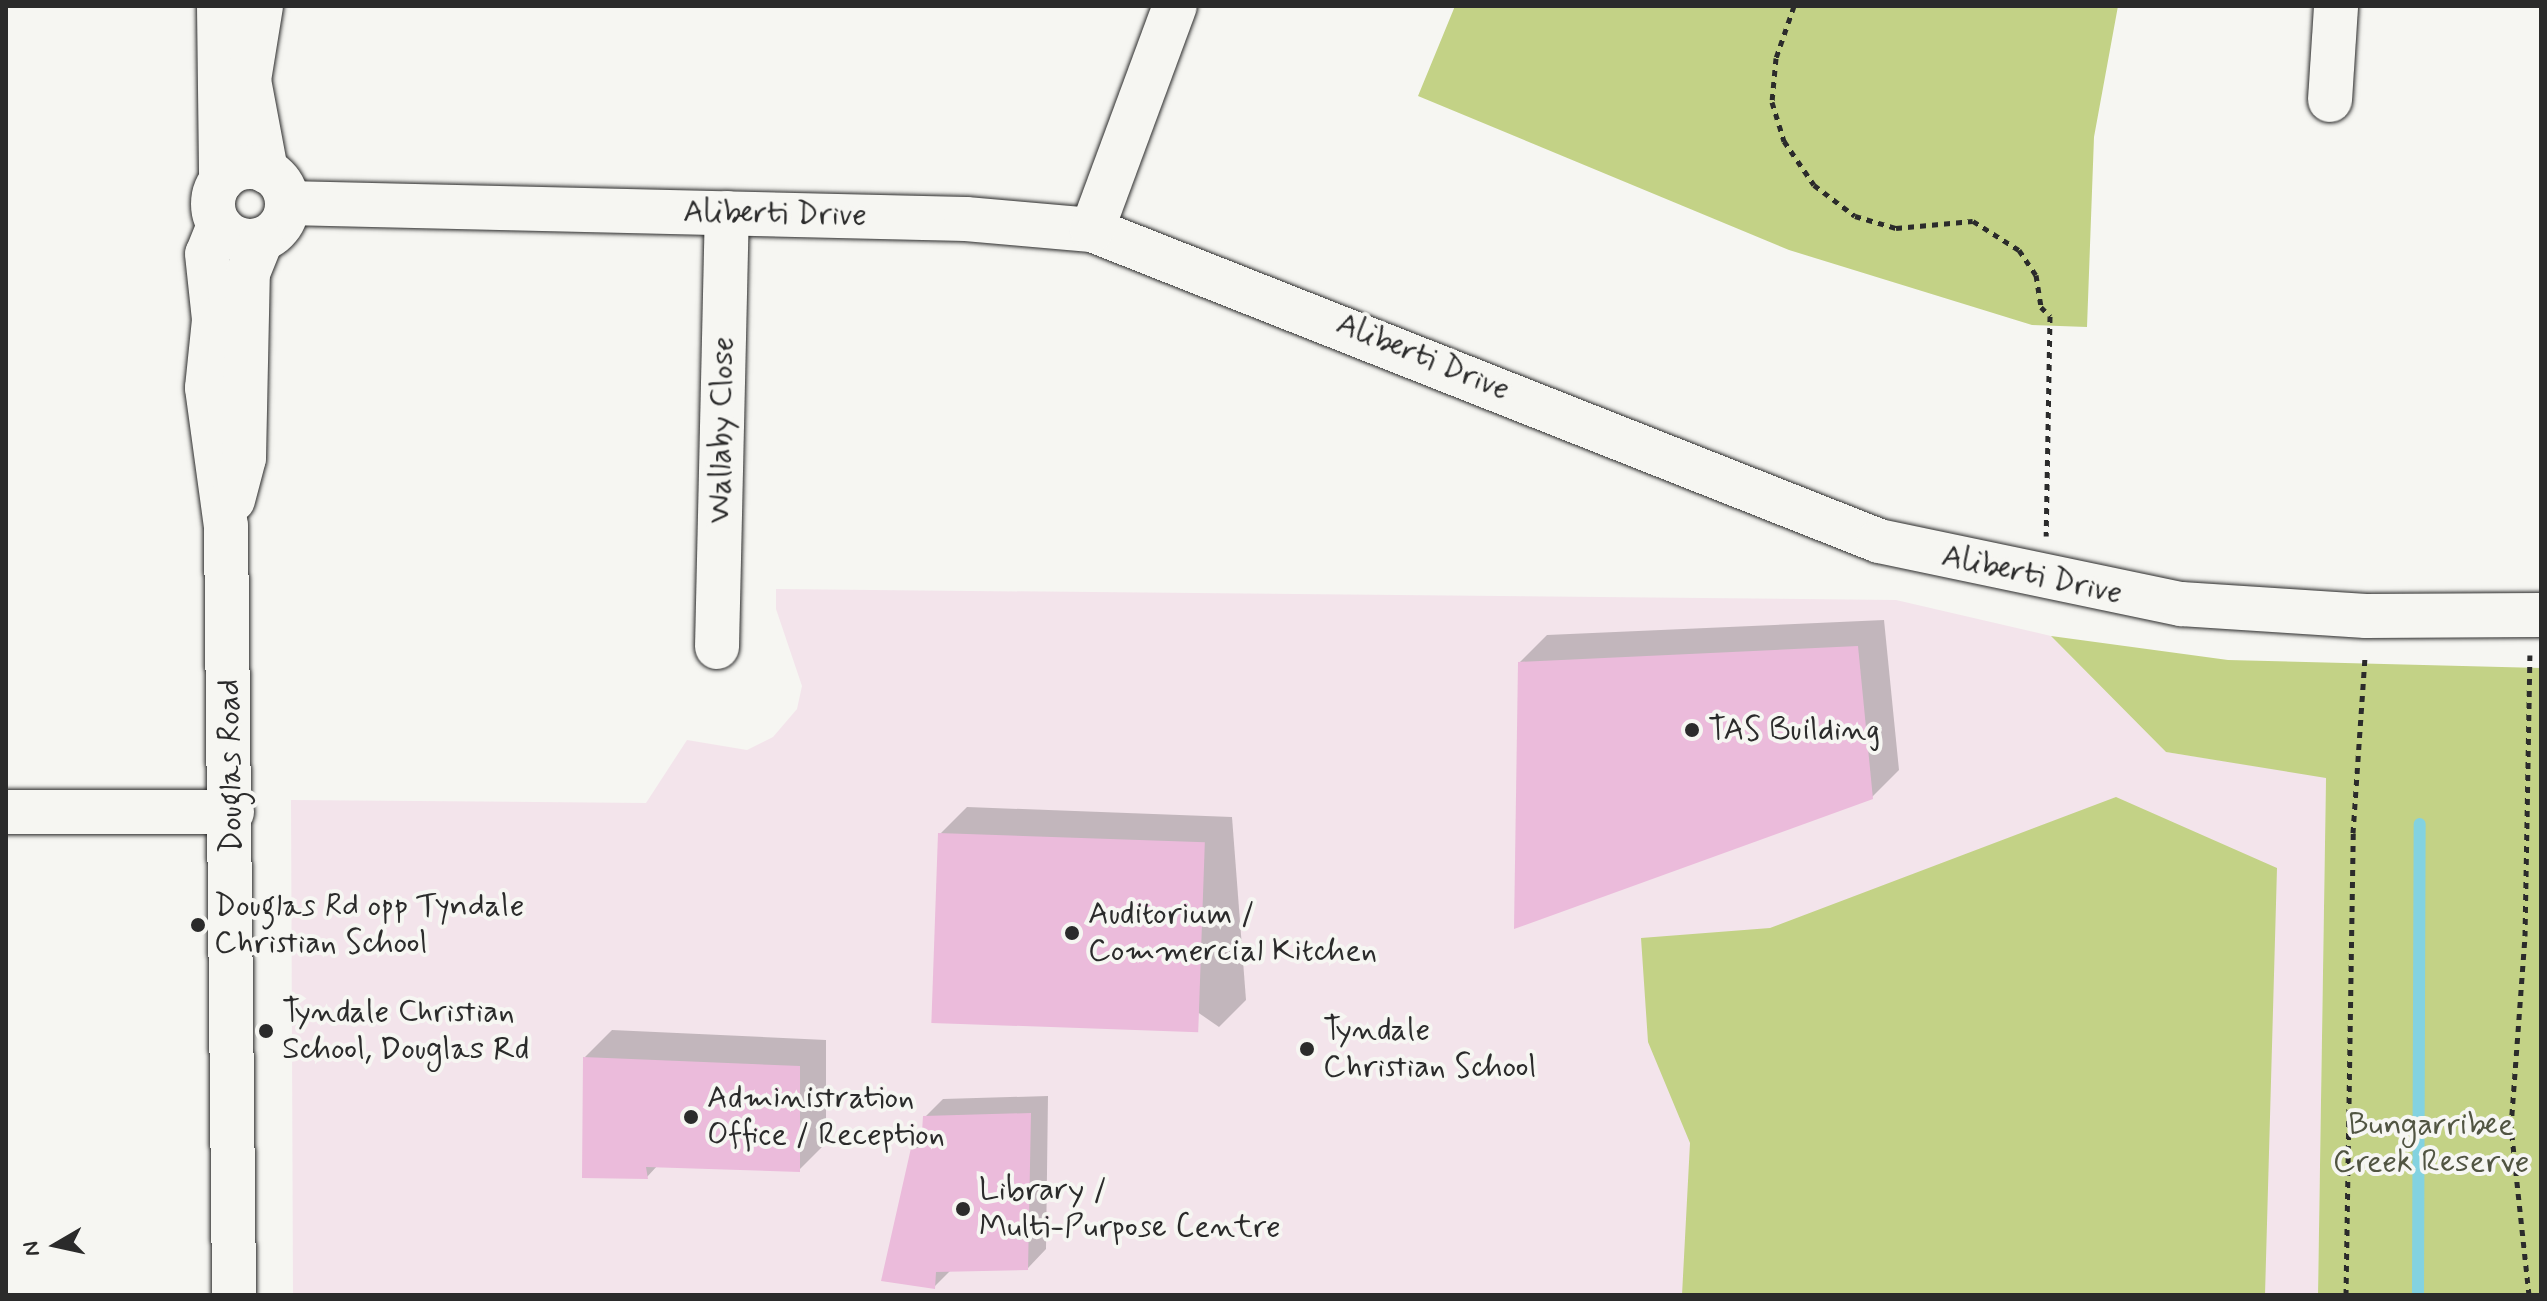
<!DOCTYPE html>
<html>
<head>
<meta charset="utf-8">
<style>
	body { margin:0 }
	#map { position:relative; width:2547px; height:1301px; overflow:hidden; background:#f6f6f2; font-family:Mynerve,sans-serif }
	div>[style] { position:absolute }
	.built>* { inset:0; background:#f3e4eb }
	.green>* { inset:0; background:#c3d286 }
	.shadow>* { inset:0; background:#0003 }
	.stream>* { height:12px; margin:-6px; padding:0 6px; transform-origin:6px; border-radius:6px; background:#83d2e0 }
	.building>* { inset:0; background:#ebbbdb; transform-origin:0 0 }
	.path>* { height:5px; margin-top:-2.5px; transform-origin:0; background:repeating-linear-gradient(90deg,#2b2b2b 0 6px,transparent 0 12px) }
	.roads { filter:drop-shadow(0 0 2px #2b2b2b) drop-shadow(0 0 2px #2b2b2b) }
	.minor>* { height:44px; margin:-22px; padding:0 22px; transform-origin:22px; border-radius:22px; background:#f6f6f2 }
	.tertiary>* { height:44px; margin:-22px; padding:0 22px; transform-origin:22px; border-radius:22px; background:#f6f6f2 }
	.tertiary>.ring { margin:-22px; padding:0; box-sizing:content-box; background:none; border:44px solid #f6f6f2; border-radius:50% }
	.dots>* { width:22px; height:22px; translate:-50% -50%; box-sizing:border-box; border:4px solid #f6f6f2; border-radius:50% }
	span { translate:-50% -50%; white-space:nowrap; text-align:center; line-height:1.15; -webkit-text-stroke:8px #f6f6f2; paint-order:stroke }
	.street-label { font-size:32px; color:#2b2b2b }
	.poi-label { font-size:32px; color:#2b2b2b }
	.left { translate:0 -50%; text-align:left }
	.park-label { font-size:32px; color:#515542 }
	.frame { position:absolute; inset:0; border:8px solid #2b2b2b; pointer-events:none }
	.north { position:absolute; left:16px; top:1205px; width:80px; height:80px; -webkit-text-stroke:6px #f6f6f2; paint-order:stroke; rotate:261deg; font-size:22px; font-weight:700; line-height:32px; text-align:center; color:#2b2b2b }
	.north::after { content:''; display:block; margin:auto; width:28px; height:36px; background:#2b2b2b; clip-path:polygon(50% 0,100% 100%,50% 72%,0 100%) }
</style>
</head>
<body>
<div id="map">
	<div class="built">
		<div style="clip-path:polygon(776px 589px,1896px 600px,2051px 636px,2166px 752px,2326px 777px,2318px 1295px,293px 1295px,291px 800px,646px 803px,687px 740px,747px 750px,773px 737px,797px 709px,802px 686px,776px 609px)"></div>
	</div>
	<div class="green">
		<div style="clip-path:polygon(1455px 6px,2118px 6px,2094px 137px,2087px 327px,2032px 325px,1789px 250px,1418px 96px)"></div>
		<div style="clip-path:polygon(2051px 636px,2228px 660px,2541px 668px,2541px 1295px,2318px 1295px,2326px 778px,2166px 752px)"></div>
		<div style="clip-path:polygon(2116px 797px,2277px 868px,2265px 1295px,1682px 1295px,1690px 1143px,1648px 1042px,1641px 938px,1770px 928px)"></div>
	</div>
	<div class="shadow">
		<div style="clip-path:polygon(1884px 620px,1899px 770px,1872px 797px,1520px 662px,1547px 635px)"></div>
		<div style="clip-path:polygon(967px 807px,1232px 817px,1246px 1000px,1219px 1027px,940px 834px)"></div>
		<div style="clip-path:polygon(612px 1030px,826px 1040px,826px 1143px,799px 1170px,658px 1165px,647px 1177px,585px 1057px)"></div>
		<div style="clip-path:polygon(1048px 1096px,1046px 1249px,1028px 1268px,952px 1269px,934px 1287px,913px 1149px,923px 1138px,925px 1117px,943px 1099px)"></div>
	</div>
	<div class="stream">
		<div style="left:2418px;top:1295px;width:471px;rotate:-89.8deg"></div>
	</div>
	<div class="building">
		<div style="clip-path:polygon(1858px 646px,1873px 799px,1514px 929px,1518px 662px)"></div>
		<div style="left:938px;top:833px;width:267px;height:190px;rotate:2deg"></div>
		<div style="clip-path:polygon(583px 1057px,800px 1066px,800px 1172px,646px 1167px,648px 1179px,582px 1178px)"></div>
		<div style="clip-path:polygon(1031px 1113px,1028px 1270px,936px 1272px,935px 1289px,881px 1281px,911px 1148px,921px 1148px,923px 1116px)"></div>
	</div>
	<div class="path">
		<div style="left:1794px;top:6px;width:55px;rotate:109.1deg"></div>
		<div style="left:1776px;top:58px;width:44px;rotate:95.2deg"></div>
		<div style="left:1772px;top:102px;width:41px;rotate:72.9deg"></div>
		<div style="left:1784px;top:141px;width:53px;rotate:55.7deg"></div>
		<div style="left:1814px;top:185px;width:51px;rotate:37.1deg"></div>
		<div style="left:1855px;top:216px;width:43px;rotate:16.3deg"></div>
		<div style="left:1896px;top:228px;width:77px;rotate:-5.2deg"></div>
		<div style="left:1973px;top:221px;width:54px;rotate:32.2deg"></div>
		<div style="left:2019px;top:250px;width:30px;rotate:56deg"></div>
		<div style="left:2036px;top:275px;width:32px;rotate:81deg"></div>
		<div style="left:2041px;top:307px;width:13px;rotate:45deg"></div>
		<div style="left:2050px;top:316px;width:220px;rotate:91deg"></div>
		<div style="left:2346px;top:1295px;width:462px;rotate:-89.1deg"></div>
		<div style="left:2353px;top:833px;width:176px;rotate:-86.1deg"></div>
		<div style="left:2529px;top:1295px;width:169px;rotate:-96.1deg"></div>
		<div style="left:2511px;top:1127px;width:192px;rotate:-85.8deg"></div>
		<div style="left:2525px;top:936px;width:281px;rotate:-89deg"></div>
	</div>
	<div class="roads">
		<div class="minor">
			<div style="left:2330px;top:100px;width:94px;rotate:-86.3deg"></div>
			<div style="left:287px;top:203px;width:679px;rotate:1.35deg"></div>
			<div style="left:966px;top:219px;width:126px;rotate:5deg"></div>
			<div style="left:1092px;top:230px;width:846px;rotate:21.56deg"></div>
			<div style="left:1879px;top:541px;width:309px;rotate:11.8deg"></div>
			<div style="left:2181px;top:604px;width:185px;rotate:3.7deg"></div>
			<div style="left:2366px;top:616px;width:175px;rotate:-0.3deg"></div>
			<div style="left:1092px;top:230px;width:239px;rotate:-69.7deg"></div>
			<div style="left:717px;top:647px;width:434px;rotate:-88.7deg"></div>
			<div style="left:6px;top:812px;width:226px"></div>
		</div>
		<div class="tertiary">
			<div style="left:219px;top:6px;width:175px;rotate:89.3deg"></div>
			<div style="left:261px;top:6px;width:75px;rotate:99.2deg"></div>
			<div style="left:249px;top:80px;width:93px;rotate:79.4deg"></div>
			<div class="ring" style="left:213px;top:167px;width:30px;height:30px"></div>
			<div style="left:219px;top:225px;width:31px;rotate:112deg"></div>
			<div style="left:207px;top:254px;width:66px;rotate:83.9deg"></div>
			<div style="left:214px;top:320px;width:68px;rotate:95.9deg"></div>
			<div style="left:207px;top:388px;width:139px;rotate:82.2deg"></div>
			<div style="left:226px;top:526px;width:769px;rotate:89.4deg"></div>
			<div style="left:233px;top:500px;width:43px;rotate:-75.3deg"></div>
			<div style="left:244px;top:458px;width:185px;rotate:-88.8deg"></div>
			<div style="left:248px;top:273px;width:35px;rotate:-68deg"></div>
		</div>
	</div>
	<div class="dots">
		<div style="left:1692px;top:730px;background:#2b2b2b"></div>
		<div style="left:198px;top:925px;background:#2b2b2b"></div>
		<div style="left:1072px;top:933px;background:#2b2b2b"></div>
		<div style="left:266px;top:1031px;background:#2b2b2b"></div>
		<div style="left:1307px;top:1049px;background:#2b2b2b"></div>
		<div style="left:691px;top:1117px;background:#2b2b2b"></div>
		<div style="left:963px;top:1209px;background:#2b2b2b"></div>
	</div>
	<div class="street-label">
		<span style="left:775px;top:214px;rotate:1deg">Aliberti Drive</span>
		<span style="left:1423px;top:357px;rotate:22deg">Aliberti Drive</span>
		<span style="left:722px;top:430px;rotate:-89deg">Wallaby Close</span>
		<span style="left:2032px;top:575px;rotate:12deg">Aliberti Drive</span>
		<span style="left:231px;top:766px;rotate:-91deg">Douglas Road</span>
	</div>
	<div class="poi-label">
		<span class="left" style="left:1708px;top:730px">TAS Building</span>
		<span class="left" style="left:214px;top:925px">Douglas Rd opp Tyndale<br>Christian School</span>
		<span class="left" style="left:1088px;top:933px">Auditorium /<br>Commercial Kitchen</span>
		<span class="left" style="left:282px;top:1031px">Tyndale Christian<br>School, Douglas Rd</span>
		<span class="left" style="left:1323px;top:1049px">Tyndale<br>Christian School</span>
		<span class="left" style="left:707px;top:1117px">Administration<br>Office / Reception</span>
		<span class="left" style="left:979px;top:1209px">Library /<br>Multi-Purpose Centre</span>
	</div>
	<div class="park-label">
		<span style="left:2431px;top:1144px">Bungarribee<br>Creek Reserve</span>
	</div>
	<div class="frame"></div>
	<div class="north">N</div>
</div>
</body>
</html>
